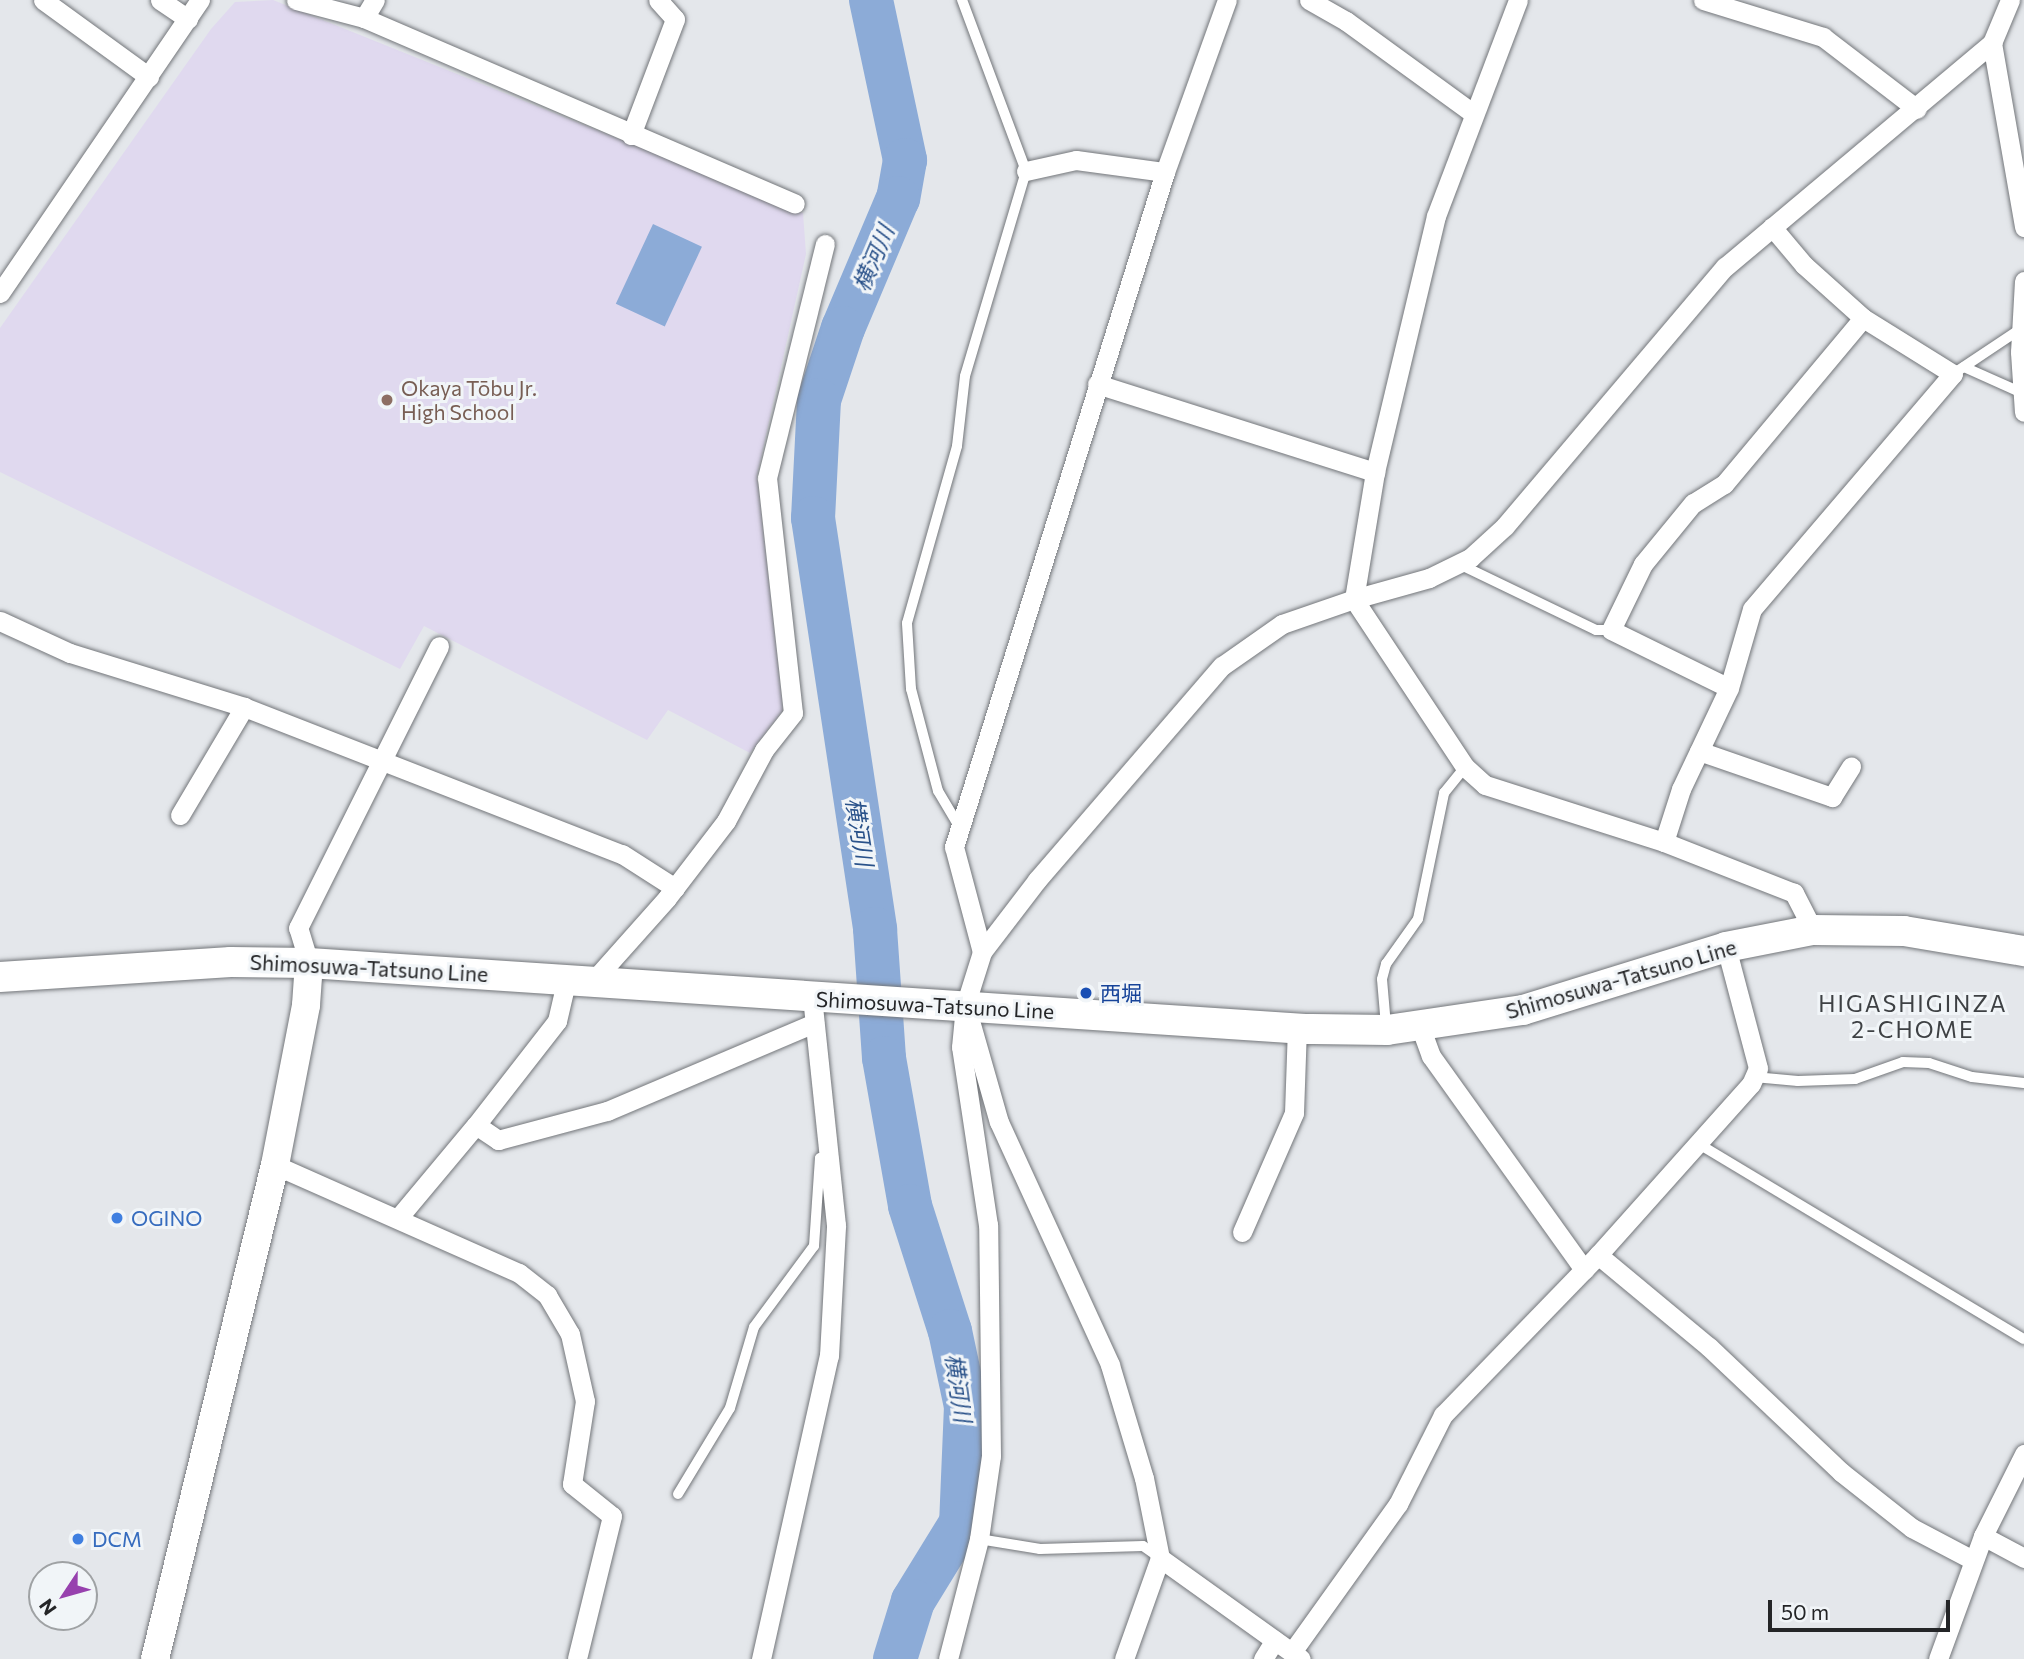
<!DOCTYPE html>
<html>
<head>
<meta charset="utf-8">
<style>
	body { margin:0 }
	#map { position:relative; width:2024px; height:1659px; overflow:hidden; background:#e4e7eb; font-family:Commissioner,"Noto Sans JP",sans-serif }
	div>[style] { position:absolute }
	.education>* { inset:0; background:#e0d9ef }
	.water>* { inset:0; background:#8cabd7; transform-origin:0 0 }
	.river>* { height:44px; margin:-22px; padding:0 22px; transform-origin:22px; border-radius:22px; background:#8cabd7 }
	.roads { filter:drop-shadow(0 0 2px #73767a) drop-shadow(0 0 2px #73767a) }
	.lane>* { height:10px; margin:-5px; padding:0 5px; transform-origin:5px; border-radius:5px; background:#fff }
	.street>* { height:19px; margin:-9.5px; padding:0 9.5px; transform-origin:9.5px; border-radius:9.5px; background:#fff }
	.secondary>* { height:28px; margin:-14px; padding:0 14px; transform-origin:14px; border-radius:14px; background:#fff }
	.primary>* { height:30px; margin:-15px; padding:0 15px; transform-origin:15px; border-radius:15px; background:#fff }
	.dots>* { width:19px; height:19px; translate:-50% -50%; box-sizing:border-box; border:4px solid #f1f5f8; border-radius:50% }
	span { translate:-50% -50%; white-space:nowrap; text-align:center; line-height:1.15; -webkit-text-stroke:6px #f1f5f8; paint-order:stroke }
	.education-label { font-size:21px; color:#785e54 }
	.left { translate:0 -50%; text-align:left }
	.street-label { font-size:21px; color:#242527 }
	.transit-label { font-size:21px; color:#164399 }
	.shop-label { font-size:21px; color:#366cbe }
	.water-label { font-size:23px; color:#2a528a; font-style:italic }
	.neighbourhood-label { font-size:23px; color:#3e4144; letter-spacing:2px }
	.north { position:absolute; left:28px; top:1561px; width:70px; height:70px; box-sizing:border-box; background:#f1f5f8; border:2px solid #9fa2a4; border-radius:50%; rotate:234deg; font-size:19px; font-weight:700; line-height:28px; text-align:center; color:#242527 }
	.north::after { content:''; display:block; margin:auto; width:24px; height:32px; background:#9741ae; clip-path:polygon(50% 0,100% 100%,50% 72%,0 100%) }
	.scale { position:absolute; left:1768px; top:1600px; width:182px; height:32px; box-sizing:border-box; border:4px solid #242527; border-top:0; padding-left:9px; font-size:21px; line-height:24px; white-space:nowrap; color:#242527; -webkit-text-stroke:5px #f1f5f8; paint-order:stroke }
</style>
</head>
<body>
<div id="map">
	<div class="education">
		<div style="clip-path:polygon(273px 0,803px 213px,806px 254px,757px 476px,783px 710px,750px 753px,668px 710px,647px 740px,424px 626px,400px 669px,0 472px,0 328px,211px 29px,235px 2px)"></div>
	</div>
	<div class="water">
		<div style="left:653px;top:224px;width:54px;height:88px;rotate:25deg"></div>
	</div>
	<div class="river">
		<div style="left:871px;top:0;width:164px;rotate:78deg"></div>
		<div style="left:905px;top:160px;width:39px;rotate:100deg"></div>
		<div style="left:898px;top:198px;width:141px;rotate:112.9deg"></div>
		<div style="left:843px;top:328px;width:76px;rotate:108.4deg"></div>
		<div style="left:819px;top:400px;width:118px;rotate:92.9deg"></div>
		<div style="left:813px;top:518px;width:416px;rotate:81.4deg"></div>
		<div style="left:875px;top:929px;width:129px;rotate:86deg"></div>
		<div style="left:884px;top:1058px;width:150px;rotate:80deg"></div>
		<div style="left:910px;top:1206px;width:131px;rotate:72.3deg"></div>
		<div style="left:950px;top:1331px;width:77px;rotate:78deg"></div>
		<div style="left:966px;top:1406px;width:117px;rotate:92.4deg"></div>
		<div style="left:961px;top:1523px;width:92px;rotate:121.6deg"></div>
		<div style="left:913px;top:1601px;width:61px;rotate:107.2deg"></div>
	</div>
	<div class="roads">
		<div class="lane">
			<div style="left:1964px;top:367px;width:61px;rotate:24.1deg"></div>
			<div style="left:1953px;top:374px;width:83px;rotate:-33.7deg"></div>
			<div style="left:1459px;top:564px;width:152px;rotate:25.7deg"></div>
			<div style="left:1596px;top:630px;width:15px"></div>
			<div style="left:960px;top:828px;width:43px;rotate:-120.7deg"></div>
			<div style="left:938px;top:791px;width:106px;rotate:-104.8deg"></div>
			<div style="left:911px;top:689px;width:66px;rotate:-93.5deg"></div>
			<div style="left:907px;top:623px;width:184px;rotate:-74.2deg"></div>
			<div style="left:957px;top:446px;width:70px;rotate:-83.5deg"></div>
			<div style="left:965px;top:376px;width:214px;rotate:-73.4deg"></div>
			<div style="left:1026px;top:171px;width:183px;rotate:-110.5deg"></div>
			<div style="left:1386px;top:1026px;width:47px;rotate:-94.9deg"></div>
			<div style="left:1382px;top:979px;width:16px;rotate:-75deg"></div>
			<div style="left:1386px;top:964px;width:55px;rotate:-54.6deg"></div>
			<div style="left:1418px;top:919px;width:129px;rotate:-78.3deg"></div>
			<div style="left:1444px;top:793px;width:33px;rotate:-51deg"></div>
			<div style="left:1754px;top:1077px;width:44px;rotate:5.2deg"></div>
			<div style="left:1798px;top:1081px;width:57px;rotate:-2deg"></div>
			<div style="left:1855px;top:1079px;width:51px;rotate:-19.5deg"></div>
			<div style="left:1903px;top:1062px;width:26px;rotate:2deg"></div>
			<div style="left:1929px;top:1063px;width:45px;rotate:18deg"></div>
			<div style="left:1972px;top:1077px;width:52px;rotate:6.6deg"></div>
			<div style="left:1699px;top:1144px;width:379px;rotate:31deg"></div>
			<div style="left:678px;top:1494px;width:100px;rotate:-58.8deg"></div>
			<div style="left:730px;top:1408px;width:84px;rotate:-73.5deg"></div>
			<div style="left:754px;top:1327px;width:101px;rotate:-53.5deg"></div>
			<div style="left:814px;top:1246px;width:88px;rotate:-86.1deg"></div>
			<div style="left:820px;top:1158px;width:7px;rotate:-8deg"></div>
			<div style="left:979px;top:1539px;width:62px;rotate:9.3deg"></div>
			<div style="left:1040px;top:1549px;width:103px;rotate:-1.7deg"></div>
			<div style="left:1143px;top:1546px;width:19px;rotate:35deg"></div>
		</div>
		<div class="street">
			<div style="left:43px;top:0;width:131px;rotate:36deg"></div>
			<div style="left:160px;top:0;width:34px;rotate:34deg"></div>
			<div style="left:296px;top:0;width:70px;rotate:14.8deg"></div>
			<div style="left:364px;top:18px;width:469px;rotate:23.3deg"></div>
			<div style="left:1309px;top:0;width:43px;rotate:29.6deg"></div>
			<div style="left:1346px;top:21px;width:158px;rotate:36deg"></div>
			<div style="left:1703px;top:0;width:126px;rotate:17.1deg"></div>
			<div style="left:1823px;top:37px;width:118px;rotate:37.5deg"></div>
			<div style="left:364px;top:18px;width:21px;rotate:-59deg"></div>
			<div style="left:1992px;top:43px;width:187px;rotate:80.1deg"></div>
			<div style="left:631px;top:135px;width:124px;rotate:-69.2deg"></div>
			<div style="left:675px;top:19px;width:25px;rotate:-132deg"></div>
			<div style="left:1026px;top:171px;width:51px;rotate:-12.4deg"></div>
			<div style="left:1076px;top:160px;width:90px;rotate:7.7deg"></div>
			<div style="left:1772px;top:227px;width:50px;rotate:49.9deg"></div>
			<div style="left:1804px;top:265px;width:79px;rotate:41.9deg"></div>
			<div style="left:2024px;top:281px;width:71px;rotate:93.2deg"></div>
			<div style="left:2020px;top:352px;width:60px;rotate:86.2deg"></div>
			<div style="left:0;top:293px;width:355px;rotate:-55.7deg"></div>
			<div style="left:1097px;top:384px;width:292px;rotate:17.6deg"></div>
			<div style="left:0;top:621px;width:77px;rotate:24.6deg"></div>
			<div style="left:70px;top:653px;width:182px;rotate:17.2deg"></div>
			<div style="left:244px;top:707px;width:406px;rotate:21.3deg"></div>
			<div style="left:622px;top:854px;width:63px;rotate:32.7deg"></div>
			<div style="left:1699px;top:751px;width:141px;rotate:19.1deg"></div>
			<div style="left:1832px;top:797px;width:36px;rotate:-58deg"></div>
			<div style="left:180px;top:815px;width:126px;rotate:-59.3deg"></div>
			<div style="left:1664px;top:842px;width:56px;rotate:-72.2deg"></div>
			<div style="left:1681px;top:789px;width:112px;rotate:-64.6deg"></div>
			<div style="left:1729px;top:688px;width:82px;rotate:-73.8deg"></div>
			<div style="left:1752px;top:609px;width:309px;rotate:-49.5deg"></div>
			<div style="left:1953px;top:374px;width:106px;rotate:-148.1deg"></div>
			<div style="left:1863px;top:318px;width:217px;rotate:129.9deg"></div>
			<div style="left:1724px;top:484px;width:36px;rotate:148deg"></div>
			<div style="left:1693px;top:503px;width:79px;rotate:129.3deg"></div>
			<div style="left:1643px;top:564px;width:73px;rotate:115.9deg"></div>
			<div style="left:1611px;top:630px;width:131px;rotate:26.2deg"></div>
			<div style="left:1813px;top:930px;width:42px;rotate:-117.2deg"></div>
			<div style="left:1794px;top:893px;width:140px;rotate:-158.6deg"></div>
			<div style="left:1664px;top:842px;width:188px;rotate:-162.3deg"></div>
			<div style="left:1485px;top:785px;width:27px;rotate:-138deg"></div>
			<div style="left:1465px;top:767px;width:201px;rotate:-123.5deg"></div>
			<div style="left:1354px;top:599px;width:78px;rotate:-15.6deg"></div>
			<div style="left:1429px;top:578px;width:46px;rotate:-26deg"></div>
			<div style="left:1470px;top:558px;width:47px;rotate:-42.4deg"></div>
			<div style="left:1505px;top:526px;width:340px;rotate:-49.7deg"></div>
			<div style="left:1725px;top:267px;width:349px;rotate:-40deg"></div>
			<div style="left:1992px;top:43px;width:47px;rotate:-67.3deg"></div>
			<div style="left:982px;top:952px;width:109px;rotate:-104.9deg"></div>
			<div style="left:954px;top:847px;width:707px;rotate:-72.64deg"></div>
			<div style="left:1165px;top:172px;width:183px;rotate:-70.2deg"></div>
			<div style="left:309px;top:963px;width:37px;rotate:-107deg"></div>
			<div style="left:298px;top:928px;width:315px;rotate:-63.4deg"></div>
			<div style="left:594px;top:980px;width:110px;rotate:-48.3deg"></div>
			<div style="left:667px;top:898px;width:97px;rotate:-52.5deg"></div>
			<div style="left:726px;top:821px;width:81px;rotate:-61.8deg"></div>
			<div style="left:764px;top:750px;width:47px;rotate:-51.9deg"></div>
			<div style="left:793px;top:713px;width:236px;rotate:-96.3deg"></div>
			<div style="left:767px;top:478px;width:241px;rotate:-76.1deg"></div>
			<div style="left:967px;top:1010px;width:116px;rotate:74.1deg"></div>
			<div style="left:999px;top:1122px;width:267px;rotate:65.4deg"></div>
			<div style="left:1110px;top:1365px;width:118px;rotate:73.3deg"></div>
			<div style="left:1144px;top:1478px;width:82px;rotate:78.7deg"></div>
			<div style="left:1160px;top:1558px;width:173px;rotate:35.6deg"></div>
			<div style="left:1420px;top:1026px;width:32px;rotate:70deg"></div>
			<div style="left:1431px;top:1056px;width:263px;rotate:54.4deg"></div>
			<div style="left:476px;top:1125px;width:132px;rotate:-52.1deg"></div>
			<div style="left:557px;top:1021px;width:44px;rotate:-76.9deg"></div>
			<div style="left:275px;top:1165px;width:267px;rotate:23.9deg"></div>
			<div style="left:519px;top:1273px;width:36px;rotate:38deg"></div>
			<div style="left:547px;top:1295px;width:45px;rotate:59.5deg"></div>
			<div style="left:570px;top:1334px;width:69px;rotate:77.4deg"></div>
			<div style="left:585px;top:1401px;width:84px;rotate:98.9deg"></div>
			<div style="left:572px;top:1484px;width:51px;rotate:38.7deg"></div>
			<div style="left:612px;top:1516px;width:147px;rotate:103.8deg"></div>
			<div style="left:399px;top:1217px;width:120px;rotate:-50.1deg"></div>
			<div style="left:476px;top:1125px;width:27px;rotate:34deg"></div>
			<div style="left:498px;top:1140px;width:113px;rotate:-14.9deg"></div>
			<div style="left:607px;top:1111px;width:225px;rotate:-23deg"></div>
			<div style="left:1242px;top:1232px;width:130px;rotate:-66.4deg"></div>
			<div style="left:1294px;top:1113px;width:84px;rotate:-88deg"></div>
			<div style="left:1598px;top:1255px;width:144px;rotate:39.7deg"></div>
			<div style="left:1709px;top:1347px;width:182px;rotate:43.4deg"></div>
			<div style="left:1841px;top:1472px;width:90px;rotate:38.3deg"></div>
			<div style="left:1912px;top:1528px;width:69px;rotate:27.7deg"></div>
			<div style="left:1983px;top:1536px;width:47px;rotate:28.2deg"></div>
			<div style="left:1292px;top:1652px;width:182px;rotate:-54.4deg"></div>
			<div style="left:1398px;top:1504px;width:100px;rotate:-63.2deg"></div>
			<div style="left:1443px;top:1415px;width:223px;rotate:-45.9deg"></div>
			<div style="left:1598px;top:1255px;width:229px;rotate:-48.2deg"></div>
			<div style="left:1751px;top:1084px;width:17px;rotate:-66deg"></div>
			<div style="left:1758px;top:1068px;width:125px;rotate:-104.8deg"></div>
			<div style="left:761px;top:1659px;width:311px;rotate:-77.4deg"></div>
			<div style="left:829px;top:1356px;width:131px;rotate:-86.9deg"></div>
			<div style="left:836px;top:1225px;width:228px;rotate:-96deg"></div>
			<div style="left:948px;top:1659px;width:124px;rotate:-75.5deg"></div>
			<div style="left:979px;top:1539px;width:84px;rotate:-81.8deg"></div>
			<div style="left:991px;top:1456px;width:231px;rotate:-90.7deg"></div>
			<div style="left:988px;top:1225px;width:180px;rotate:-98.6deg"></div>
			<div style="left:961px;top:1047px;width:41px;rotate:-84.4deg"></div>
			<div style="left:965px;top:1006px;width:57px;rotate:-72.5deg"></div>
			<div style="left:982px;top:952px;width:91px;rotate:-52.6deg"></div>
			<div style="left:1037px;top:880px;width:283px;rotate:-49.2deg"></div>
			<div style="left:1222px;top:666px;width:73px;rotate:-35deg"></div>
			<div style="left:1282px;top:624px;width:76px;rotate:-19.1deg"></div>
			<div style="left:1354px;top:599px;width:129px;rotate:-80.6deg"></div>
			<div style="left:1375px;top:472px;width:263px;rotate:-76.6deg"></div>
			<div style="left:1436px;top:216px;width:231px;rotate:-69.2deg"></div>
			<div style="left:1124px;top:1659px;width:107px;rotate:-70.4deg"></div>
			<div style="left:1263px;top:1659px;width:22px;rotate:-58deg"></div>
			<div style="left:1938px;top:1659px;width:131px;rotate:-69.9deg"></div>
			<div style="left:1983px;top:1536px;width:92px;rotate:-63.4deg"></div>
		</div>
		<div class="secondary">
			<div style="left:155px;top:1659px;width:508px;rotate:-76.35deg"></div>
			<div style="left:275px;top:1165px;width:163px;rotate:-79deg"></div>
			<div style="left:306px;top:1005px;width:42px;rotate:-85.9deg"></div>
		</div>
		<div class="primary">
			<div style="left:0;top:977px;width:231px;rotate:-3.7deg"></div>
			<div style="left:231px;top:962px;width:78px;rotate:0.7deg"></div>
			<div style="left:309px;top:963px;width:998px;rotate:3.79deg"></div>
			<div style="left:1305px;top:1029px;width:82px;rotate:0.7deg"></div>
			<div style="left:1387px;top:1030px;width:137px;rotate:-8.4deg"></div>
			<div style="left:1523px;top:1010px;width:213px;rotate:-17.2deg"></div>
			<div style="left:1726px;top:947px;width:89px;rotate:-11.1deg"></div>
			<div style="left:1813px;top:930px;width:91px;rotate:0.6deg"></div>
			<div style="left:1904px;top:931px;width:122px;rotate:9.5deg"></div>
		</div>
	</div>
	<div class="dots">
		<div style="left:387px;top:400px;background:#8d6e63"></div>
		<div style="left:1086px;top:993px;background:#1a4fb4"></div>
		<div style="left:117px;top:1218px;background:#3f7fe0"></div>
		<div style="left:78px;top:1539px;background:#3f7fe0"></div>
	</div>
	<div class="education-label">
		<span class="left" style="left:401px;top:400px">Okaya Tōbu Jr.<br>High School</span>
	</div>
	<div class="street-label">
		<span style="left:369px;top:968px;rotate:3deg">Shimosuwa-Tatsuno Line</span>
		<span style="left:1621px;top:979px;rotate:-16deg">Shimosuwa-Tatsuno Line</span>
		<span style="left:935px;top:1005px;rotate:3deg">Shimosuwa-Tatsuno Line</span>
	</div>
	<div class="transit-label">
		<span class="left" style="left:1100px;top:993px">西堀</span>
	</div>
	<div class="shop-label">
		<span class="left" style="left:131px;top:1218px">OGINO</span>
		<span class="left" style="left:92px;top:1539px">DCM</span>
	</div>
	<div class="water-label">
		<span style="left:873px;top:258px;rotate:-67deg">横河川</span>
		<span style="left:860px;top:832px;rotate:81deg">横河川</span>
		<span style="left:959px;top:1388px;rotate:82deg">横河川</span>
	</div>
	<div class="neighbourhood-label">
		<span style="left:1913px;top:1016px">HIGASHIGINZA<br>2-CHOME</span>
	</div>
	<div class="north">N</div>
	<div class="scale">50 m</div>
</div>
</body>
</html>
